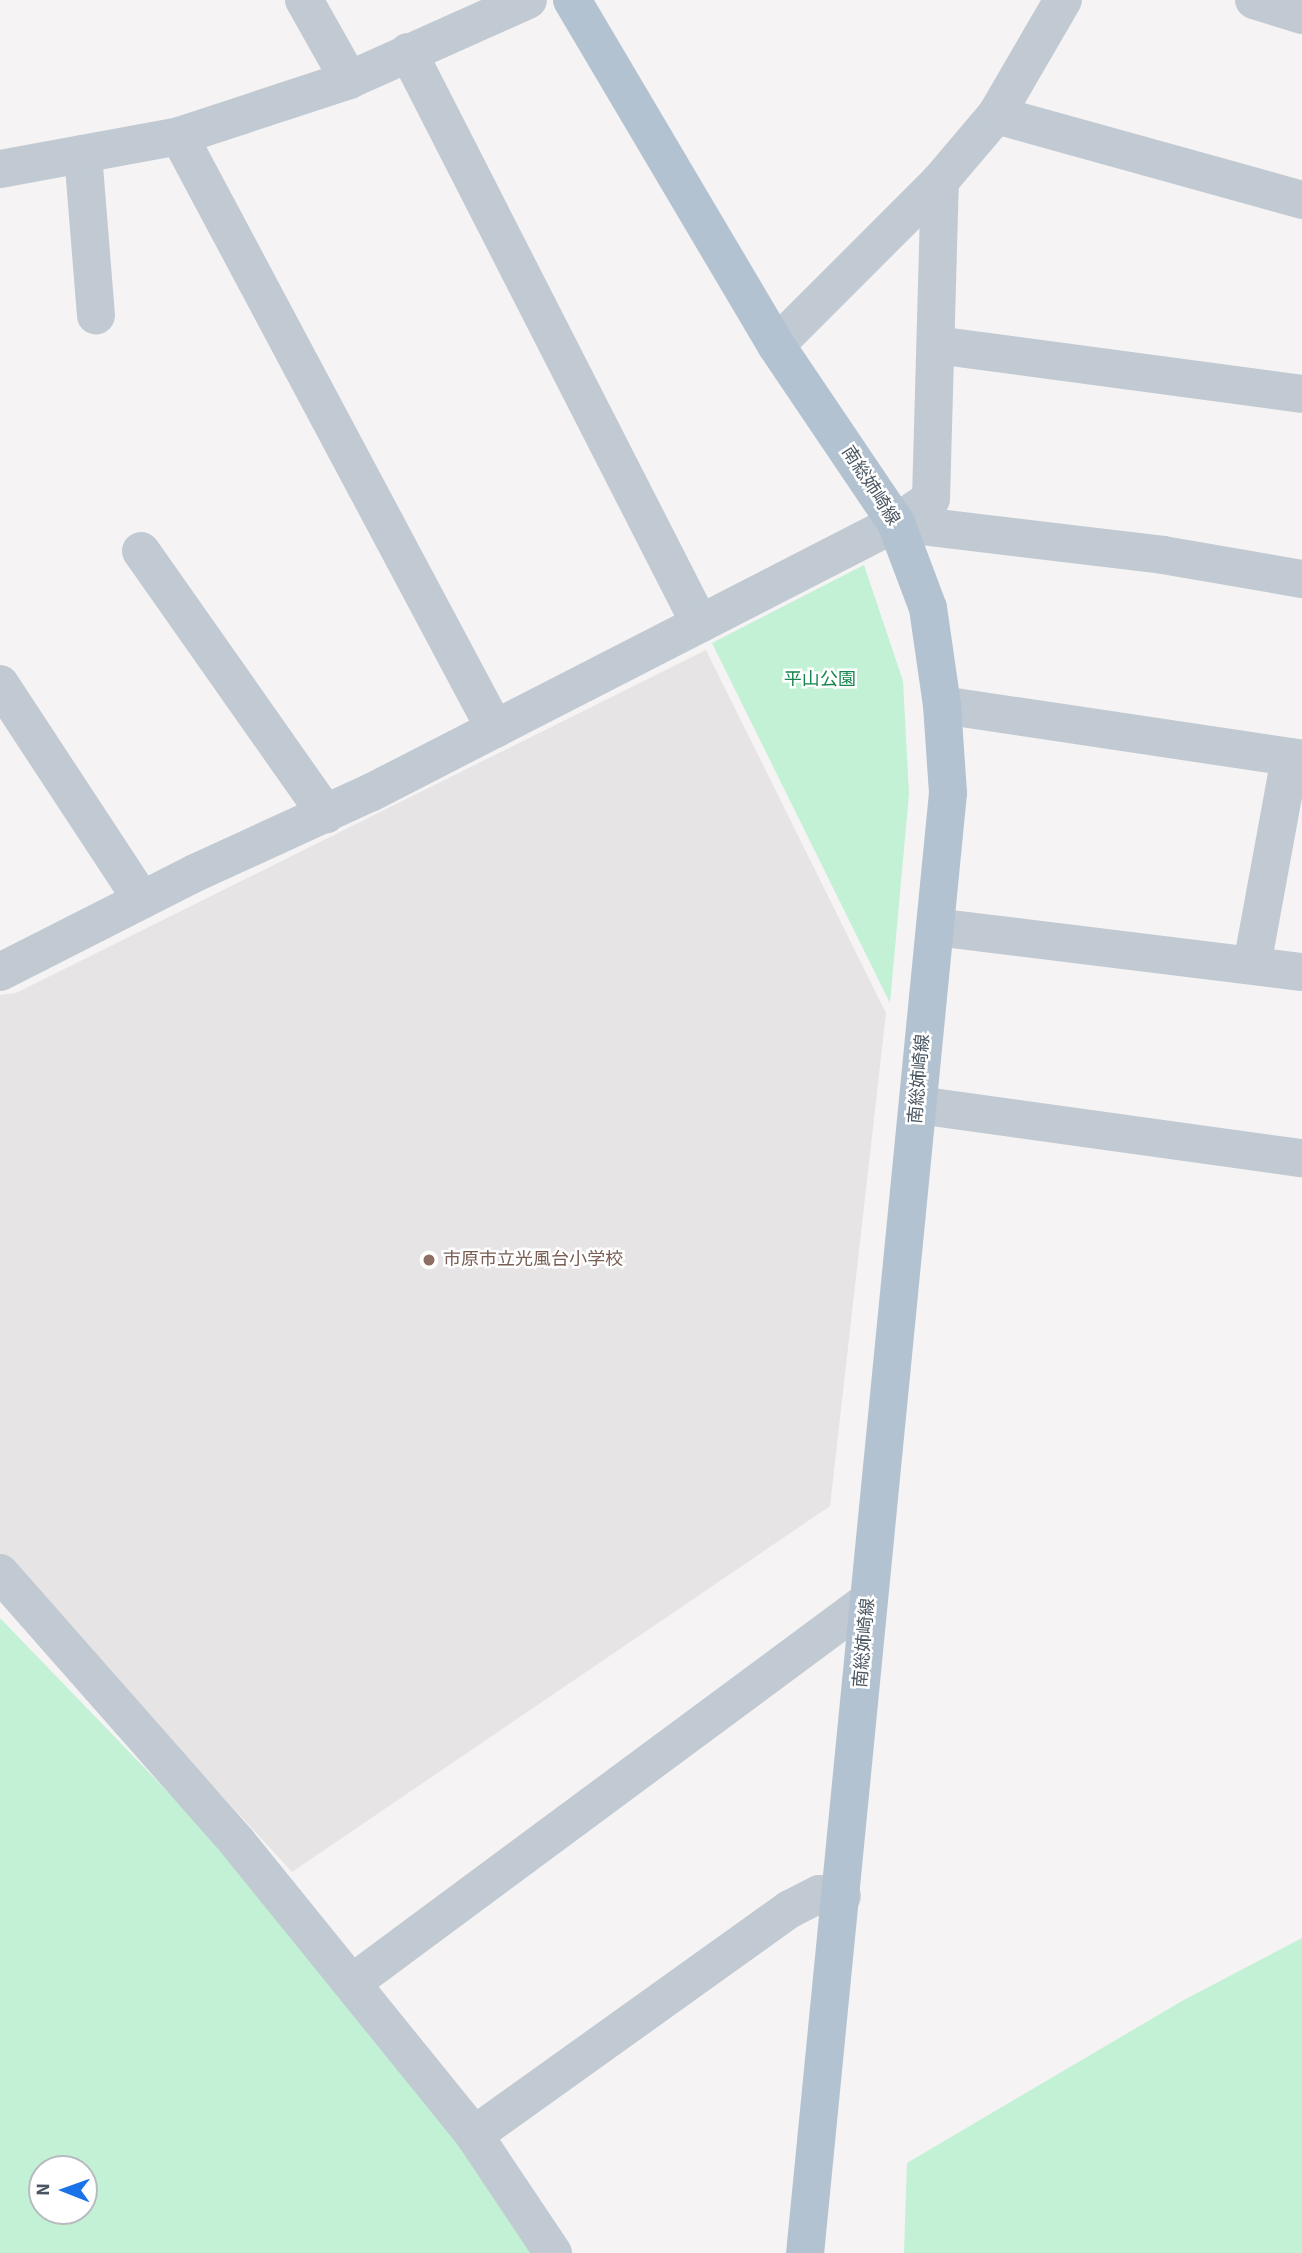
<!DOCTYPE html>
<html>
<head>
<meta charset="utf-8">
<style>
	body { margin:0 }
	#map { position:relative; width:1302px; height:2253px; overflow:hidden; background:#f5f3f3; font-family:"Source Sans 3","Noto Sans JP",sans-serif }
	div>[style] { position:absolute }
	.education>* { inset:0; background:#e6e4e5 }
	.green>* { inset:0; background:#c3f1d5 }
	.minor>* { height:38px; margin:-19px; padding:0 19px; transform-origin:19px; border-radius:19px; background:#c1cad2 }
	.major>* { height:38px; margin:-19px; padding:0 19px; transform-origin:19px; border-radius:19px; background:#b3c2d1 }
	.dots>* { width:19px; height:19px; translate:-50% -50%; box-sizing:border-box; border:4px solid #fff; border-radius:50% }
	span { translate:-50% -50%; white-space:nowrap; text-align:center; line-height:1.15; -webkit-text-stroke:5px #fff; paint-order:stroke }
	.street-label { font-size:18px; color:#4a5661 }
	.park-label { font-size:18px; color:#17864f }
	.education-label { font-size:18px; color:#785e54 }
	.left { translate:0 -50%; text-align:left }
	.north { position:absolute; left:28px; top:2155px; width:70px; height:70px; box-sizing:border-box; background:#fff; border:2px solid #b7bbc0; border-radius:50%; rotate:271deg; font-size:19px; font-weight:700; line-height:28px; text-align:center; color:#4a5661 }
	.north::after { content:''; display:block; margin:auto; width:24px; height:32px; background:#1a73e8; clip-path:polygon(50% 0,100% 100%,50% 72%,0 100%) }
</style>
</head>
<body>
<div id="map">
	<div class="education">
		<div style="clip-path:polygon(706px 650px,886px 1013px,830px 1506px,292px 1872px,0 1553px,0 995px,16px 993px)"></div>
	</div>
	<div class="green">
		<div style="clip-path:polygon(864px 565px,903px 681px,909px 794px,890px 1003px,712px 643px)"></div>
		<div style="clip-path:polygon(evenodd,0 1618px,352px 1983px,533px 2253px,0 2253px,0 1618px,42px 2169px,84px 2169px,84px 2211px,42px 2211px,42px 2169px)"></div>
		<div style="clip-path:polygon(1302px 1938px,1302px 2253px,904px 2253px,907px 2163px,1182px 2001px)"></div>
	</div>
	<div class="minor">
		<div style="left:304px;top:0;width:92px;rotate:60.6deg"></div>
		<div style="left:1254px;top:0;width:50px;rotate:17.4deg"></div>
		<div style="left:408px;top:52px;width:642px;rotate:62.96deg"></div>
		<div style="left:996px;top:115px;width:318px;rotate:15.5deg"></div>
		<div style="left:179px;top:136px;width:672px;rotate:61.95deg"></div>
		<div style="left:83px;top:154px;width:162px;rotate:85.4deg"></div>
		<div style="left:0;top:169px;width:182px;rotate:-10.4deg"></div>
		<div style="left:179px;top:136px;width:179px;rotate:-18.2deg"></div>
		<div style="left:349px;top:80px;width:196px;rotate:-24.1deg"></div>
		<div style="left:776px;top:345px;width:232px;rotate:-45deg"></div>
		<div style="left:940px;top:181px;width:87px;rotate:-49.7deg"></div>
		<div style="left:996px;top:115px;width:133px;rotate:-59.8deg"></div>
		<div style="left:936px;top:345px;width:369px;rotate:7.6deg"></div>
		<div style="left:896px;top:523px;width:269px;rotate:6.8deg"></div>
		<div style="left:1163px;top:555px;width:141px;rotate:9.8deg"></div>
		<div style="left:141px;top:551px;width:322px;rotate:54.9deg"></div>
		<div style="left:0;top:684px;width:258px;rotate:56.7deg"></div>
		<div style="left:942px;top:705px;width:364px;rotate:8.5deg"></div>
		<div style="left:935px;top:927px;width:370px;rotate:7deg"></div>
		<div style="left:1252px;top:965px;width:211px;rotate:-79.6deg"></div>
		<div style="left:0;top:972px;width:219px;rotate:-26.9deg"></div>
		<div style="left:195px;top:873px;width:192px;rotate:-24.6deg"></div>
		<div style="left:370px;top:793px;width:591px;rotate:-27.17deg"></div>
		<div style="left:896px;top:523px;width:42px;rotate:-34.4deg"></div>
		<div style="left:931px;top:499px;width:318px;rotate:-88.4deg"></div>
		<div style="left:918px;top:1105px;width:388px;rotate:7.9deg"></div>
		<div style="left:0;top:1573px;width:359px;rotate:48.6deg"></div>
		<div style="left:237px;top:1842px;width:377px;rotate:51deg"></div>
		<div style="left:474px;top:2135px;width:142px;rotate:56.2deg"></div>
		<div style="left:352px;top:1983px;width:643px;rotate:-36.53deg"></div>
		<div style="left:474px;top:2135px;width:388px;rotate:-35.6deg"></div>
		<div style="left:790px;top:1909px;width:33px;rotate:-27deg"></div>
		<div style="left:819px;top:1894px;width:23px;rotate:5deg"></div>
	</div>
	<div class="major">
		<div style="left:572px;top:0;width:401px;rotate:59.4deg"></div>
		<div style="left:776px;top:345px;width:215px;rotate:56deg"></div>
		<div style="left:896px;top:523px;width:91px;rotate:69.4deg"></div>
		<div style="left:928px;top:608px;width:98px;rotate:81.8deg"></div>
		<div style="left:942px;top:705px;width:88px;rotate:86.1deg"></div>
		<div style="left:948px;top:793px;width:1467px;rotate:95.59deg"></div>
	</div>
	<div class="dots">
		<div style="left:429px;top:1260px;background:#8d6e63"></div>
	</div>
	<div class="street-label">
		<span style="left:870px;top:486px;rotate:57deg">南総姉崎線</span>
		<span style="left:920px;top:1079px;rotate:-85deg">南総姉崎線</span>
		<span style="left:865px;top:1643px;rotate:-85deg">南総姉崎線</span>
	</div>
	<div class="park-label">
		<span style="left:820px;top:680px">平山公園</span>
	</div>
	<div class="education-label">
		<span class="left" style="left:443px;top:1260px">市原市立光風台小学校</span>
	</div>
	<div class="north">N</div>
</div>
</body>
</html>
